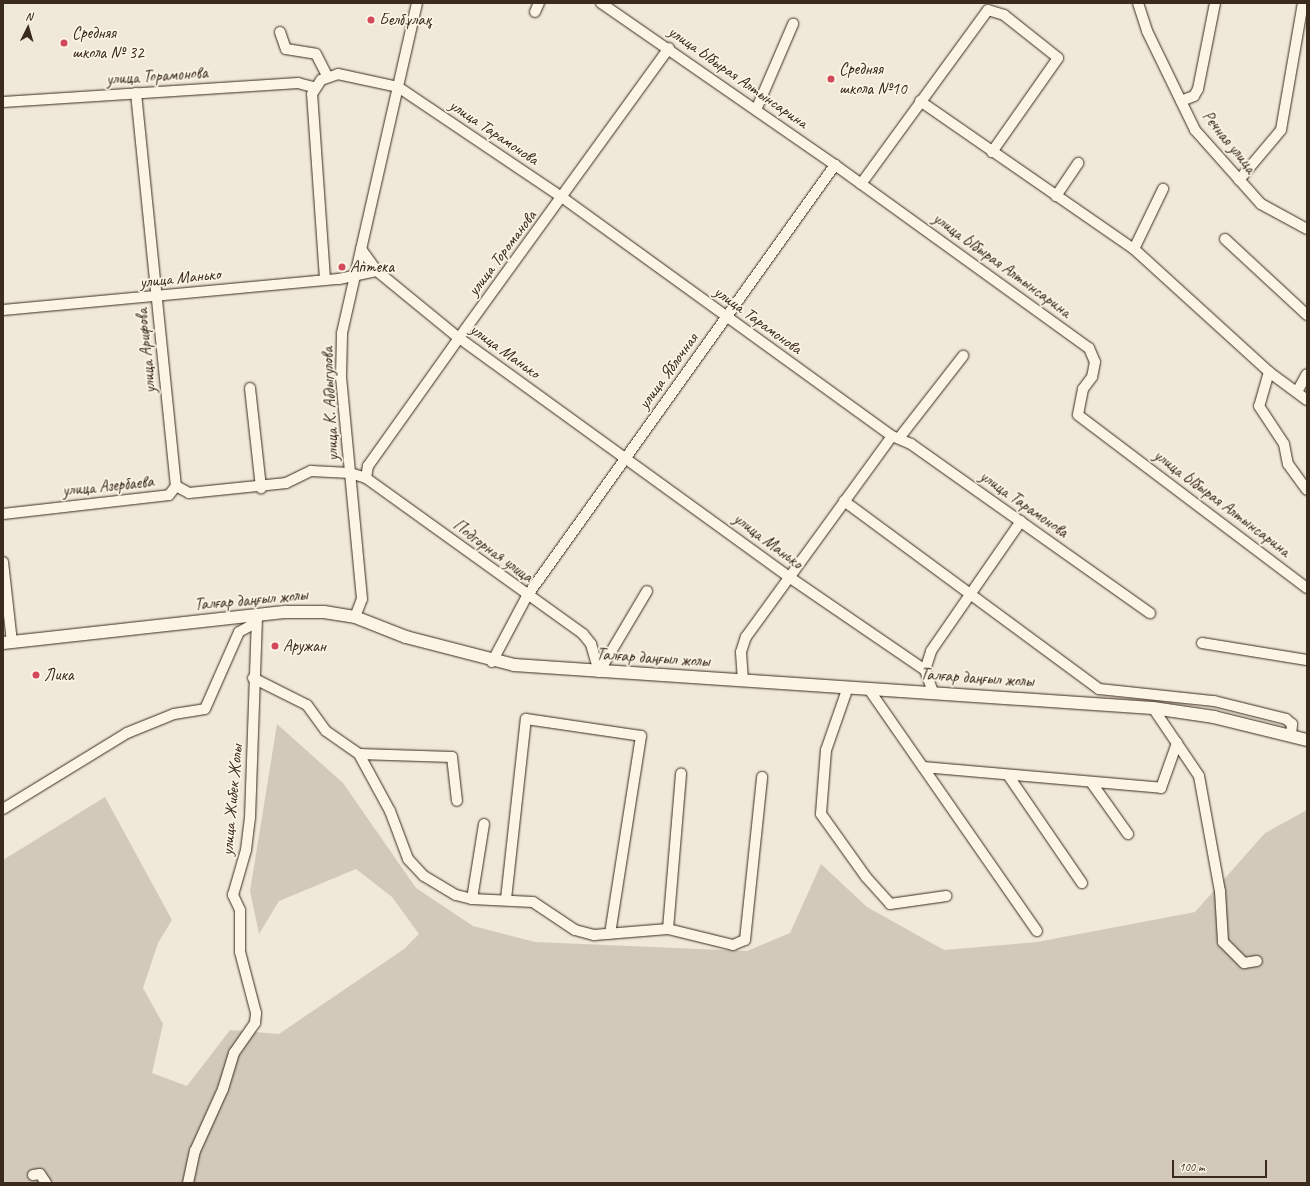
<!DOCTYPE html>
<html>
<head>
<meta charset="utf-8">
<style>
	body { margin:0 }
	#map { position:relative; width:1310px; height:1186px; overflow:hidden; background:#f0e9d9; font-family:Caveat,sans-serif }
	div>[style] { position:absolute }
	.green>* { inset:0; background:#d2c9ba }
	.roads { filter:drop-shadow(0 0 1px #3b2a1e) drop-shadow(0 0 1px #3b2a1e) }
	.minor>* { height:10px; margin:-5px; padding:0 5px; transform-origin:5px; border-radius:5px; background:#fcf5e5 }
	.major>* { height:12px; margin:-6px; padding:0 6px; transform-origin:6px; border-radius:6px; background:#fcf5e5 }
	.dots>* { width:11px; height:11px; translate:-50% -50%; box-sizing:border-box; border:2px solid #fcf5e5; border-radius:50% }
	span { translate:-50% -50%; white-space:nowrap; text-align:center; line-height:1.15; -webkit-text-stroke:3.5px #fcf5e5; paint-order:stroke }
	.poi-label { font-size:17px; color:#3b2a1e }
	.left { translate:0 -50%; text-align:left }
	.street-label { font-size:17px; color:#3b2a1e }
	.frame { position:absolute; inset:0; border:4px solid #3b2a1e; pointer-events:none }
	.north { position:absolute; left:8px; top:8px; width:40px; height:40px; -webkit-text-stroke:3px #fcf5e5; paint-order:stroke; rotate:5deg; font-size:11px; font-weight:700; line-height:16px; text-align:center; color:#3b2a1e }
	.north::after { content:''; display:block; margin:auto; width:14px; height:18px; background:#3b2a1e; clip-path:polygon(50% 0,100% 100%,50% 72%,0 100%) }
	.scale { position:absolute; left:1172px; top:1160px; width:95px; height:18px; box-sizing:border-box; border:2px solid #3b2a1e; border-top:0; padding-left:5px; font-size:12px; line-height:14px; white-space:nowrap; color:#3b2a1e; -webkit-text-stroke:3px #fcf5e5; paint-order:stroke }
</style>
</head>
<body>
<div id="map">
	<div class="green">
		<div style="clip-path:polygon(277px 724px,343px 783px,416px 888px,473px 926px,535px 942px,747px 951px,790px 933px,821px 864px,867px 907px,944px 950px,1037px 942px,1195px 912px,1265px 833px,1307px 810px,1307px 1183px,3px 1183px,3px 860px,105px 797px,172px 920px,158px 943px,143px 988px,163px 1024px,152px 1073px,187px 1086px,230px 1030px,279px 1034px,404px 949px,419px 934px,392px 897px,356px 869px,279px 901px,259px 934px,250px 891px)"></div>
	</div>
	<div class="roads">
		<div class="minor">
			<div style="left:601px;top:3px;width:285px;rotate:34.7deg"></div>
			<div style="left:835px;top:165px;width:313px;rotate:35.8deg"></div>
			<div style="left:1089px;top:348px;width:15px;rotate:67deg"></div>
			<div style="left:1095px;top:362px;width:15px;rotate:101deg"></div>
			<div style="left:1092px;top:377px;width:15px;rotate:127deg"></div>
			<div style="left:1083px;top:389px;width:26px;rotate:101deg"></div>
			<div style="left:1078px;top:415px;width:287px;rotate:37.1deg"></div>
			<div style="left:1138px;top:3px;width:29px;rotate:72deg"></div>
			<div style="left:1147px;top:31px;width:110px;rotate:64.1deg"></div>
			<div style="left:1195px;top:130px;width:99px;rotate:48.3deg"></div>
			<div style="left:1261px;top:204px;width:52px;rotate:28.5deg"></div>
			<div style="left:535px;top:12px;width:10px;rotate:-66deg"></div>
			<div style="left:280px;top:32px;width:18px;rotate:71deg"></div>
			<div style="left:286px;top:49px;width:30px;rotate:9deg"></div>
			<div style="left:316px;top:54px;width:25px;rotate:63deg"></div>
			<div style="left:136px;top:93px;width:395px;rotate:84.2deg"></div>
			<div style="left:920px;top:101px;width:260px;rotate:34.7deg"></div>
			<div style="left:1134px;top:249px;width:183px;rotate:42.3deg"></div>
			<div style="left:1269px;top:372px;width:47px;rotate:36.4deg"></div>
			<div style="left:1181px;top:101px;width:14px;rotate:-21deg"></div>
			<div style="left:1194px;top:96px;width:8px;rotate:-60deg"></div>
			<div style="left:1198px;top:89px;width:88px;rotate:-78.8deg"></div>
			<div style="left:3px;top:102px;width:296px;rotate:-3.7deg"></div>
			<div style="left:298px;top:83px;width:16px;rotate:15deg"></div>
			<div style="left:756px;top:110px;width:94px;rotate:-66.7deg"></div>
			<div style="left:1239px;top:180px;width:65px;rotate:-50deg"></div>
			<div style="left:1281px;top:130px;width:129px;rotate:-80.2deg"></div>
			<div style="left:861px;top:184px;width:215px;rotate:-53.9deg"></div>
			<div style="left:988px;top:10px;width:17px;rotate:17deg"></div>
			<div style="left:1004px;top:15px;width:69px;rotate:38.5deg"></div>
			<div style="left:1058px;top:58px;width:115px;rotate:125.1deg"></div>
			<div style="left:1056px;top:196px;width:40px;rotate:-56deg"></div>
			<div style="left:1225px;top:239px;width:112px;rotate:42.8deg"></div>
			<div style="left:361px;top:249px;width:27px;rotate:54deg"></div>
			<div style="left:1134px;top:249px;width:67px;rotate:-64.2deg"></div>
			<div style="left:325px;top:279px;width:185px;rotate:-94deg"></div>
			<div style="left:312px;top:94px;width:17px;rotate:-57deg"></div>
			<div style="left:321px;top:80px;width:18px;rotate:-19deg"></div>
			<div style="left:338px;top:74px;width:61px;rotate:12.2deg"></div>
			<div style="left:398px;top:87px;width:199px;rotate:33.9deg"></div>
			<div style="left:563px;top:198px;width:406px;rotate:35.9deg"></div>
			<div style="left:892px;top:436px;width:21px;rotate:23deg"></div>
			<div style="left:911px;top:444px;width:293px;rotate:35.3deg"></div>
			<div style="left:3px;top:310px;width:337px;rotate:-5.3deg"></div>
			<div style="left:339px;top:279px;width:39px;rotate:-12deg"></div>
			<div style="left:377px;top:271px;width:106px;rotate:39.3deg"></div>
			<div style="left:459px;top:338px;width:407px;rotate:35.9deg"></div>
			<div style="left:789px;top:577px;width:165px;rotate:34.4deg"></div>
			<div style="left:1269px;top:372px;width:35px;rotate:106deg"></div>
			<div style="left:1259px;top:406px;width:45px;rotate:56.7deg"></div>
			<div style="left:1284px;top:444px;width:20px;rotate:79deg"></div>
			<div style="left:1288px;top:464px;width:32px;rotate:54deg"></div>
			<div style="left:250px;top:388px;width:101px;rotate:83.7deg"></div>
			<div style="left:1298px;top:390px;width:18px;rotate:-61deg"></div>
			<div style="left:900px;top:437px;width:103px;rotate:-52.1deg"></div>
			<div style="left:366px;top:478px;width:12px;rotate:-81deg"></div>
			<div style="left:368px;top:466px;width:157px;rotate:-54.6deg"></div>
			<div style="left:459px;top:338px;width:358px;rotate:-54.1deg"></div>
			<div style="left:844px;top:501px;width:317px;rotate:36.4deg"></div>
			<div style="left:1099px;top:689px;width:116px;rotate:6deg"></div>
			<div style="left:1214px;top:701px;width:74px;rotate:14deg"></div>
			<div style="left:1286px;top:719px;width:8px;rotate:40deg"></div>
			<div style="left:1292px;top:724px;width:12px;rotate:95deg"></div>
			<div style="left:3px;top:514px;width:167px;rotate:-6.5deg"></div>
			<div style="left:169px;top:495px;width:11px;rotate:-52deg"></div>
			<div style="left:176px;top:486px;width:15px;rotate:28deg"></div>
			<div style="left:189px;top:493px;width:98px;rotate:-5.9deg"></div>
			<div style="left:286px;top:483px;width:28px;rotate:-26deg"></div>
			<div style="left:311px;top:471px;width:39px;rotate:3deg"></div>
			<div style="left:350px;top:473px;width:17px;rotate:17deg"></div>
			<div style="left:366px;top:478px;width:267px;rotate:35.7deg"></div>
			<div style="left:583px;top:634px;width:13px;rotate:51deg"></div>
			<div style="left:591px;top:644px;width:29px;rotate:74deg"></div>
			<div style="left:3px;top:562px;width:81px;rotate:83.6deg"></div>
			<div style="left:355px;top:617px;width:19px;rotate:-69deg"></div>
			<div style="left:362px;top:599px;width:222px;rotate:-95.4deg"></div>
			<div style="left:341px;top:378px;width:45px;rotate:-88.7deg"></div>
			<div style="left:342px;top:333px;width:338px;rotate:-77.2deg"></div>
			<div style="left:1202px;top:643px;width:106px;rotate:9.2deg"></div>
			<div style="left:492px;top:662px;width:75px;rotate:-62.1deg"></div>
			<div style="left:527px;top:596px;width:530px;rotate:-54.45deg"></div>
			<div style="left:599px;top:672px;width:94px;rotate:-59.3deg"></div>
			<div style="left:253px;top:678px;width:60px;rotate:26.6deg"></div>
			<div style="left:307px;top:705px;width:32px;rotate:54deg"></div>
			<div style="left:326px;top:731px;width:40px;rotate:34.9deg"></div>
			<div style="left:359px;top:754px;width:65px;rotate:61.5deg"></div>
			<div style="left:390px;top:811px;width:51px;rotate:69.4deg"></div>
			<div style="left:408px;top:859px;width:23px;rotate:47deg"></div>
			<div style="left:424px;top:876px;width:37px;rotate:31deg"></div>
			<div style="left:456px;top:895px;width:16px;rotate:14deg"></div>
			<div style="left:472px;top:899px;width:61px;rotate:2.8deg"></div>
			<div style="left:533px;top:902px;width:50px;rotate:33.7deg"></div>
			<div style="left:575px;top:930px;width:20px;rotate:15deg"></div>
			<div style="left:594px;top:935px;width:74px;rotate:-4.6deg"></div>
			<div style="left:668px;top:929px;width:156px;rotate:-85.2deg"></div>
			<div style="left:743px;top:681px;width:29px;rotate:-94deg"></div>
			<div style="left:741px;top:652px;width:16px;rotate:-72deg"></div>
			<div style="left:746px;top:637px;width:248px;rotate:-54deg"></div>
			<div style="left:848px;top:687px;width:67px;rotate:109.2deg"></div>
			<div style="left:826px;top:750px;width:64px;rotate:94.5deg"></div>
			<div style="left:821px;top:814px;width:77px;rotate:54.5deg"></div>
			<div style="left:866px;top:877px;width:36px;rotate:48deg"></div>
			<div style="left:890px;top:904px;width:57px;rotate:-8.1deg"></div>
			<div style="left:868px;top:688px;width:296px;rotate:55.2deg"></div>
			<div style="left:933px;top:692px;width:23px;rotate:-110deg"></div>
			<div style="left:925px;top:670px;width:20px;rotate:-72deg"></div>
			<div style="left:931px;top:651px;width:158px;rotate:-55.3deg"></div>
			<div style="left:1153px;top:708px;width:82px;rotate:55.9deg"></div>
			<div style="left:1199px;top:776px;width:117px;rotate:79.7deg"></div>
			<div style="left:1220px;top:891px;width:51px;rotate:86.6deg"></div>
			<div style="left:1223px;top:942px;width:30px;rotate:45deg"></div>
			<div style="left:1244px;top:963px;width:13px;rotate:-9deg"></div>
			<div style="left:359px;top:754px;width:93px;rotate:1.8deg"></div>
			<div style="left:452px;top:757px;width:44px;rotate:83.5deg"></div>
			<div style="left:923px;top:767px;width:239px;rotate:5deg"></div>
			<div style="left:1161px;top:788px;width:48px;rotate:-70.4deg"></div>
			<div style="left:1008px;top:775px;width:131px;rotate:55.6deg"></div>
			<div style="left:1091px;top:782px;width:64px;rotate:54.6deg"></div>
			<div style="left:3px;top:809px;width:145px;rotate:-31.5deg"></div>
			<div style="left:127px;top:733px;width:51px;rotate:-22deg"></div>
			<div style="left:174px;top:714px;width:31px;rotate:-9deg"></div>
			<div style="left:205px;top:709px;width:84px;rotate:-66.2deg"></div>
			<div style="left:239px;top:632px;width:18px;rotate:-29deg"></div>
			<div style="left:472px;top:899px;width:76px;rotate:-80.9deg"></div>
			<div style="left:506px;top:899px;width:181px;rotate:-83.7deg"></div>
			<div style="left:526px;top:719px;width:116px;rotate:8.4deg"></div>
			<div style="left:641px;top:736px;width:200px;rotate:98.9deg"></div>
			<div style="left:668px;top:929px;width:67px;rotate:13.8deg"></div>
			<div style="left:733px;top:945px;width:13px;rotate:-23deg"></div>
			<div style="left:745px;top:940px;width:164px;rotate:-84deg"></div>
			<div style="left:33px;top:1175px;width:7px;rotate:-8deg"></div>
			<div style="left:40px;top:1174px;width:11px;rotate:56deg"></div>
			<div style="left:188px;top:1183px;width:33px;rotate:-78deg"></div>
			<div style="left:195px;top:1151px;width:68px;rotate:-65.7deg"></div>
			<div style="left:223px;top:1089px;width:38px;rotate:-73deg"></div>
			<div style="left:234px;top:1053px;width:37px;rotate:-55deg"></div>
			<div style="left:255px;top:1023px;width:10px;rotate:-84deg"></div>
			<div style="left:256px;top:1013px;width:63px;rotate:-104.7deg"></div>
			<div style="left:240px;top:952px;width:42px;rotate:-90deg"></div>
			<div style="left:240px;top:910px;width:17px;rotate:-115deg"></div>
			<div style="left:233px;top:895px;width:47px;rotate:-73.9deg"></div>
			<div style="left:246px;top:850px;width:32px;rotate:-83deg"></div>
			<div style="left:250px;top:818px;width:203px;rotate:-88deg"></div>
		</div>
		<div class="major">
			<div style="left:3px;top:643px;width:285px;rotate:-6.3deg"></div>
			<div style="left:286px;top:612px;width:38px"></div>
			<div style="left:324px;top:612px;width:31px;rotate:9deg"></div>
			<div style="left:355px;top:617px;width:55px;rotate:21.4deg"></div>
			<div style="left:406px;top:637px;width:112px;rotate:14.5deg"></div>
			<div style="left:514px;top:665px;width:640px;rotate:3.85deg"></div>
			<div style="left:1153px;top:708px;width:62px;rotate:8.4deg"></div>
			<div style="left:1214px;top:717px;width:96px;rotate:13.9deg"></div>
		</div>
	</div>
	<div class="dots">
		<div style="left:371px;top:20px;background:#d1495b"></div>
		<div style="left:64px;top:43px;background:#d1495b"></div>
		<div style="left:831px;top:79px;background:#d1495b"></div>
		<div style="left:342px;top:267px;background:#d1495b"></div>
		<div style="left:275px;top:646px;background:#d1495b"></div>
		<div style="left:36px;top:675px;background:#d1495b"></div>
	</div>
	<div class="poi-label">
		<span class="left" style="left:379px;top:20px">Белбұлақ</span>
		<span class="left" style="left:72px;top:43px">Средняя<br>школа № 32</span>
		<span class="left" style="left:839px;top:79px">Средняя<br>школа №10</span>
		<span class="left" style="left:350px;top:267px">Аптека</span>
		<span class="left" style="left:283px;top:646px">Аружан</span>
		<span class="left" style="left:44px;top:675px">Лика</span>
	</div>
	<div class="street-label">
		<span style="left:157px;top:76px;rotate:-4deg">улица Торамонова</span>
		<span style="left:738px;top:77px;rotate:35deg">улица Ыбырая Алтынсарина</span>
		<span style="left:494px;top:132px;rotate:34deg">улица Тарамонова</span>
		<span style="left:1229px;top:142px;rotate:51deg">Речная улица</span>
		<span style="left:502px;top:253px;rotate:-53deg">улица Тороманова</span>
		<span style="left:1002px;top:265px;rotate:36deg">улица Ыбырая Алтынсарина</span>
		<span style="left:180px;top:278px;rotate:-6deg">улица Манько</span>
		<span style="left:758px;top:320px;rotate:36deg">улица Тарамонова</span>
		<span style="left:146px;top:351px;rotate:-96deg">улица Арифова</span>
		<span style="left:505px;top:351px;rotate:36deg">улица Манько</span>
		<span style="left:668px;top:371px;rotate:-54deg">улица Яблочная</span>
		<span style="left:330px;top:404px;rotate:-93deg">улица К. Абдыгулова</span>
		<span style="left:108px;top:486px;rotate:-6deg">улица Азербаева</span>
		<span style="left:1222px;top:503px;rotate:37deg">улица Ыбырая Алтынсарина</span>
		<span style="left:1024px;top:504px;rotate:35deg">улица Тарамонова</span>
		<span style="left:768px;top:541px;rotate:37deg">улица Манько</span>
		<span style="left:493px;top:551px;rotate:36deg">Подгорная улица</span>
		<span style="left:251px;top:600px;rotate:-5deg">Талғар даңғыл жолы</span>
		<span style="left:653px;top:658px;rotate:4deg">Талғар даңғыл жолы</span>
		<span style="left:977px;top:678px;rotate:4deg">Талғар даңғыл жолы</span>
		<span style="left:232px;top:800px;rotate:-85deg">улица Жибек Жолы</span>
	</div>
	<div class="frame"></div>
	<div class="north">N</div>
	<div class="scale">100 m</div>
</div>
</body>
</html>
